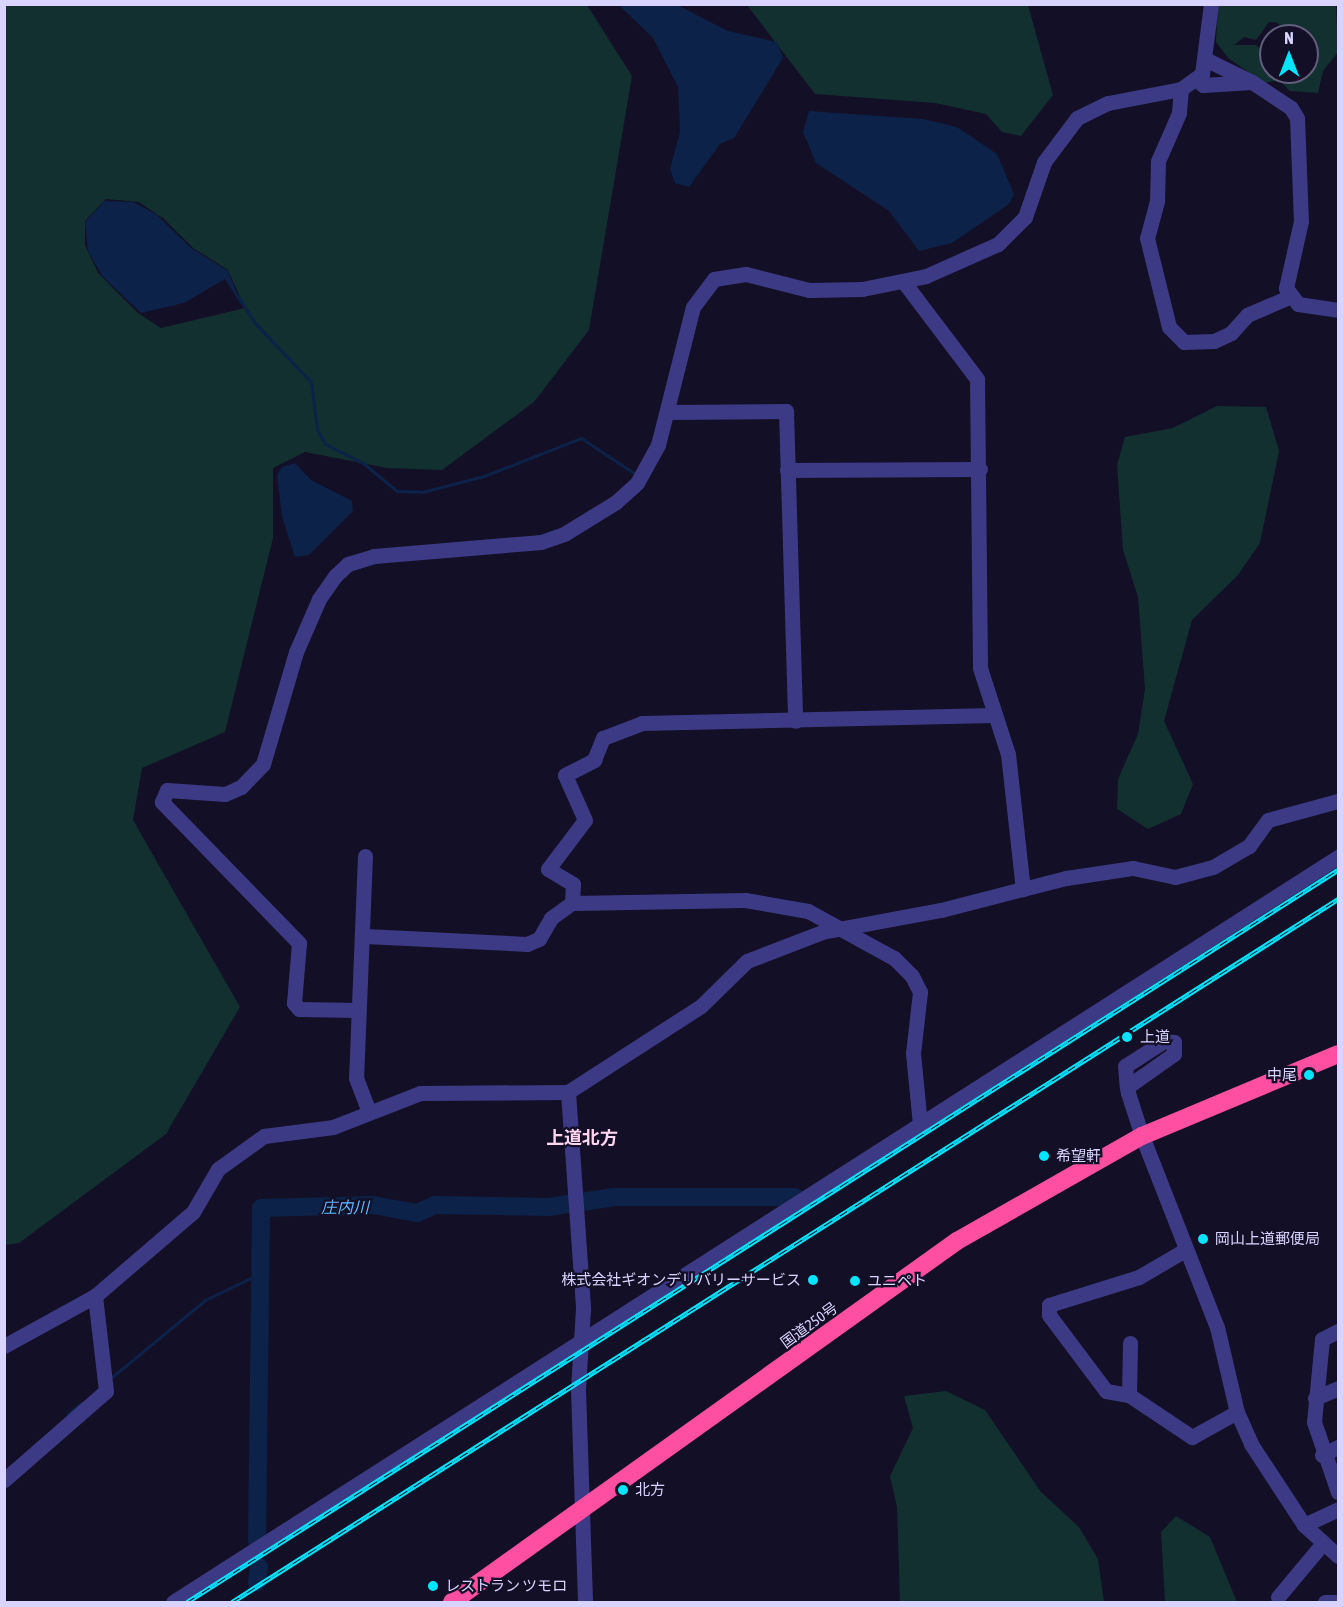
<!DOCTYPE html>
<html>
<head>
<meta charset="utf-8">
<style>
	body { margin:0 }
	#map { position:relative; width:1343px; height:1607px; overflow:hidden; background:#130f26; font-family:"Asap Condensed","Noto Sans JP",sans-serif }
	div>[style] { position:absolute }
	.green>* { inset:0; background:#12302f }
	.water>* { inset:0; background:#0c2248 }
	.stream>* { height:3px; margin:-1.5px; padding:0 1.5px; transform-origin:1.5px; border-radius:1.5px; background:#0c2248 }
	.river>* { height:18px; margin:-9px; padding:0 9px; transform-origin:9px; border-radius:9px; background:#0c2248 }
	.minor>* { height:15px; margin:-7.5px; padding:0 7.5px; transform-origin:7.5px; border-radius:7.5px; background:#3d3a85 }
	.highway>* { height:18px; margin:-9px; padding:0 9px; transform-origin:9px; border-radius:9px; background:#ff4fa3 }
	.rail>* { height:5px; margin-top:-2.5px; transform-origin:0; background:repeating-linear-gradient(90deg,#130f26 0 9px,#00e5ff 0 18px); box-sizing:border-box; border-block:2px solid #00e5ff }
	.dots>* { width:16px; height:16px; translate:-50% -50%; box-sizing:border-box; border:3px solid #130f26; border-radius:50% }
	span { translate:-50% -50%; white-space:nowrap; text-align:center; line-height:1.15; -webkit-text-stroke:4.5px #130f26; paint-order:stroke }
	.poi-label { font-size:15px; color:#d9d4ff }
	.left { translate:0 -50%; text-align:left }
	.right { translate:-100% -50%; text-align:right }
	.street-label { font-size:15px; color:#d9d4ff }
	.water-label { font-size:16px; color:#62b6ff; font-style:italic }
	.quarter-label { font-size:18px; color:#ffd6f0; font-weight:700 }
	.frame { position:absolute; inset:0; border:6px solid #d9d4ff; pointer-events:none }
	.north { position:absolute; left:1259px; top:24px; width:60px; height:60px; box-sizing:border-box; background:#130f26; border:2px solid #625e7d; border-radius:50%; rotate:0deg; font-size:16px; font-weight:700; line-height:24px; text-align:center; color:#d9d4ff }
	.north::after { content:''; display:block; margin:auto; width:21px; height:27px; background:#00e5ff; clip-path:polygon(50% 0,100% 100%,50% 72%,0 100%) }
</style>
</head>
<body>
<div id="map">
	<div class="green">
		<div style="clip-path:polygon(evenodd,1336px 4px,1338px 52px,1323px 71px,1318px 93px,1290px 91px,1279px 80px,1264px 83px,1228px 58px,1216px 42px,1218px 5px,1336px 4px,1269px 22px,1278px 23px,1287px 36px,1307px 36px,1307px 72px,1271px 72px,1271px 59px,1256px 45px,1234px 45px,1244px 37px,1256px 40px,1269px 22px)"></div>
		<div style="clip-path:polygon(evenodd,4px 5px,587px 5px,632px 76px,589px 330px,534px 402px,442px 470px,387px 468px,305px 452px,273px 468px,273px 538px,225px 732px,142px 768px,133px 820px,240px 1007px,166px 1134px,19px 1243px,5px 1245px,4px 5px,106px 199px,139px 202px,164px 219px,193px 248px,228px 270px,245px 308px,161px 328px,138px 313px,98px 273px,85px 245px,85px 221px,106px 199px)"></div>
		<div style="clip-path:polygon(747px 5px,1028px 5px,1053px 95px,1021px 136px,1002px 132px,986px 114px,935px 103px,815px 94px)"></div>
		<div style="clip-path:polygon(1217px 406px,1266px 407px,1279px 451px,1260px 543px,1238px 575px,1192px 620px,1164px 721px,1193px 784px,1181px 814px,1148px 829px,1117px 809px,1118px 779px,1138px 734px,1145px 689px,1138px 597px,1123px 550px,1117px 465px,1125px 437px,1173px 428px)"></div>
		<div style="clip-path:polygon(946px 1391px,985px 1410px,1041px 1492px,1079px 1527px,1098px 1559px,1104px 1602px,900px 1602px,897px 1507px,890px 1476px,913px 1428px,904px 1396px)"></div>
		<div style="clip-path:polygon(1176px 1516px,1210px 1537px,1237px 1602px,1165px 1602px,1161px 1532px)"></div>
	</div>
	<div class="water">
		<div style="clip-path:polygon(619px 5px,677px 5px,728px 31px,777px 42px,783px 58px,734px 138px,720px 144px,689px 187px,675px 183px,670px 169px,680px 132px,678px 87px,653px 38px)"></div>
		<div style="clip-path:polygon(809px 111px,923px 119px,957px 127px,997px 154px,1014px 194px,1009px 204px,952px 243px,919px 251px,889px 211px,816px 163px,803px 132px)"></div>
		<div style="clip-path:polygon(105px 201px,133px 202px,156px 214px,191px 248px,228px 271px,243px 308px,225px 279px,184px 303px,141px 313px,102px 276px,88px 251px,85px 222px)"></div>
		<div style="clip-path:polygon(295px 463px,311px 480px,352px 501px,353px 511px,309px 555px,295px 557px,282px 517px,277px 475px,282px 467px)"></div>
	</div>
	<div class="stream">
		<div style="left:238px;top:296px;width:31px;rotate:58deg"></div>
		<div style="left:254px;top:322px;width:83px;rotate:46.5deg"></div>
		<div style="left:311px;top:382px;width:47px;rotate:82.7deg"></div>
		<div style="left:317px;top:429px;width:17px;rotate:62deg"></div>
		<div style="left:325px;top:444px;width:42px;rotate:26.6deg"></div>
		<div style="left:363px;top:463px;width:44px;rotate:39.5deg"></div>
		<div style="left:397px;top:491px;width:25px;rotate:2deg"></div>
		<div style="left:422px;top:492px;width:64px;rotate:-14.5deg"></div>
		<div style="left:484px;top:476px;width:104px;rotate:-21.4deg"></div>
		<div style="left:581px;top:438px;width:67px;rotate:33.5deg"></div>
		<div style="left:112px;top:1377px;width:121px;rotate:-39.6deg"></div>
		<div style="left:205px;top:1300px;width:60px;rotate:-25.7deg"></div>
		<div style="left:68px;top:1414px;width:17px;rotate:-40deg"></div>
	</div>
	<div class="river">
		<div style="left:257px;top:1540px;width:332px;rotate:-89.3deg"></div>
		<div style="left:261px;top:1208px;width:112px;rotate:-1.5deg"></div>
		<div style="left:373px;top:1205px;width:45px;rotate:10.3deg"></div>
		<div style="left:417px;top:1213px;width:20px;rotate:-24deg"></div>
		<div style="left:435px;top:1205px;width:114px;rotate:1deg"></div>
		<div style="left:549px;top:1207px;width:66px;rotate:-8.7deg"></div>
		<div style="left:614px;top:1197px;width:181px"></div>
		<div style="left:257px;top:1582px;width:15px;rotate:-82deg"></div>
	</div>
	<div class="minor">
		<div style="left:1207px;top:60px;width:50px;rotate:26.1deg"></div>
		<div style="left:1252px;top:82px;width:47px;rotate:33.7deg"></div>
		<div style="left:1291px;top:108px;width:12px;rotate:59deg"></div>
		<div style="left:1297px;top:118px;width:103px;rotate:87.8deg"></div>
		<div style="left:1301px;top:221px;width:69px;rotate:102.6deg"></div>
		<div style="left:1286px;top:288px;width:20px;rotate:53deg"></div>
		<div style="left:1298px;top:304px;width:40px;rotate:8.5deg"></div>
		<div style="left:1197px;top:80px;width:8px;rotate:40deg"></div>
		<div style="left:1203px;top:85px;width:49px;rotate:-3.5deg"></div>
		<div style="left:1181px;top:89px;width:24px;rotate:95deg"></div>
		<div style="left:1179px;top:113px;width:52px;rotate:113.6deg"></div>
		<div style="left:1158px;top:161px;width:40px;rotate:91.4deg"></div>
		<div style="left:1157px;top:201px;width:38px;rotate:105deg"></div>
		<div style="left:1147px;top:238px;width:92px;rotate:76.1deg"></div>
		<div style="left:1169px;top:327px;width:21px;rotate:45deg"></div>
		<div style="left:1184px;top:342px;width:30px;rotate:-2deg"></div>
		<div style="left:1214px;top:341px;width:19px;rotate:-25deg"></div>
		<div style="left:1231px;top:333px;width:24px;rotate:-48deg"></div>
		<div style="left:1247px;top:315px;width:46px;rotate:-23.2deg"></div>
		<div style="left:903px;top:281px;width:123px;rotate:52.9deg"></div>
		<div style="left:977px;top:379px;width:289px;rotate:89.4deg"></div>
		<div style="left:980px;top:668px;width:90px;rotate:72deg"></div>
		<div style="left:1008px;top:754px;width:136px;rotate:83.7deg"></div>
		<div style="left:668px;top:412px;width:118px;rotate:-0.5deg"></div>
		<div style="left:786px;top:411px;width:310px;rotate:88.3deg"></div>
		<div style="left:787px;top:470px;width:193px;rotate:-0.3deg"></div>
		<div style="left:365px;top:856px;width:222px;rotate:92.3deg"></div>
		<div style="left:356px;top:1078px;width:34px;rotate:69deg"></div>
		<div style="left:572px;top:903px;width:19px;rotate:-87deg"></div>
		<div style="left:573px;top:884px;width:29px;rotate:-149deg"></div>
		<div style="left:548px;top:869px;width:61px;rotate:-52.9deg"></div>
		<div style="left:585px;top:820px;width:49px;rotate:-114deg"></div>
		<div style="left:565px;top:775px;width:33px;rotate:-27deg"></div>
		<div style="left:594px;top:760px;width:24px;rotate:-68deg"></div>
		<div style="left:603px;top:738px;width:42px;rotate:-21deg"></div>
		<div style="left:642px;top:723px;width:351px;rotate:-1.3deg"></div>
		<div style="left:365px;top:936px;width:162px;rotate:2.8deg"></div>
		<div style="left:527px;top:944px;width:13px;rotate:-23deg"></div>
		<div style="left:539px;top:939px;width:24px;rotate:-60deg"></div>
		<div style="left:551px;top:918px;width:26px;rotate:-36deg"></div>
		<div style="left:572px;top:903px;width:173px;rotate:-1deg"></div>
		<div style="left:745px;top:900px;width:64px;rotate:9.9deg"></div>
		<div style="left:808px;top:911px;width:98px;rotate:28.7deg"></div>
		<div style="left:894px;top:958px;width:25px;rotate:45deg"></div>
		<div style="left:912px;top:976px;width:18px;rotate:63deg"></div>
		<div style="left:920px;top:992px;width:61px;rotate:96.5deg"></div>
		<div style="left:913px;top:1053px;width:72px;rotate:84.4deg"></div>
		<div style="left:358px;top:1010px;width:59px;rotate:-179deg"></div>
		<div style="left:299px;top:1009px;width:8px;rotate:-130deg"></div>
		<div style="left:294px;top:1003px;width:60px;rotate:-85.2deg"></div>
		<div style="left:299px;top:943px;width:197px;rotate:-134.2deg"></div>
		<div style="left:162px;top:802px;width:13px;rotate:-67deg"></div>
		<div style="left:167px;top:790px;width:58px;rotate:3.9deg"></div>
		<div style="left:225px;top:794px;width:17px;rotate:-24deg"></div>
		<div style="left:241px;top:787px;width:32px;rotate:-46deg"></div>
		<div style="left:263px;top:764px;width:117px;rotate:-73.6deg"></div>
		<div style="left:296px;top:652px;width:58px;rotate:-66.5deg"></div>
		<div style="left:319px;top:599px;width:28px;rotate:-55deg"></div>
		<div style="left:335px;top:576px;width:18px;rotate:-43deg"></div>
		<div style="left:348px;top:564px;width:27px;rotate:-17deg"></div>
		<div style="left:374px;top:556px;width:168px;rotate:-4.8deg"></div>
		<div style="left:541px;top:542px;width:24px;rotate:-19deg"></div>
		<div style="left:564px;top:534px;width:61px;rotate:-31.6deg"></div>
		<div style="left:616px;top:502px;width:28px;rotate:-42deg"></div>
		<div style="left:637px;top:483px;width:43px;rotate:-61.1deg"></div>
		<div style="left:658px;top:445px;width:142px;rotate:-75.8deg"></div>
		<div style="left:693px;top:307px;width:35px;rotate:-53deg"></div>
		<div style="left:714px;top:279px;width:32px;rotate:-9deg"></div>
		<div style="left:746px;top:274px;width:65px;rotate:14.3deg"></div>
		<div style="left:809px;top:290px;width:53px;rotate:-1.1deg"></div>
		<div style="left:862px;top:289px;width:65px;rotate:-11.5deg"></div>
		<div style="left:926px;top:276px;width:79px;rotate:-24deg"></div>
		<div style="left:998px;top:244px;width:38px;rotate:-45deg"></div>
		<div style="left:1025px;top:217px;width:58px;rotate:-70.9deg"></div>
		<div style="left:1044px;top:162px;width:55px;rotate:-53.1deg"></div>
		<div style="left:1077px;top:118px;width:34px;rotate:-26deg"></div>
		<div style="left:1108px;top:103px;width:74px;rotate:-10.9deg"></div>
		<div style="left:1181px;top:89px;width:26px;rotate:-36deg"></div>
		<div style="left:1202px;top:74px;width:71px;rotate:-82.7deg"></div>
		<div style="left:1127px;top:1087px;width:57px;rotate:-35.1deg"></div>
		<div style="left:1174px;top:1054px;width:12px;rotate:-90deg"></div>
		<div style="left:1174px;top:1042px;width:10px;rotate:-174deg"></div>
		<div style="left:1164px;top:1041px;width:46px;rotate:147.3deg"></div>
		<div style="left:1125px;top:1066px;width:21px;rotate:85deg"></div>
		<div style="left:1127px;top:1087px;width:6px;rotate:81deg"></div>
		<div style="left:1128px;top:1093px;width:45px;rotate:72deg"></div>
		<div style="left:1142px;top:1136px;width:205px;rotate:68.6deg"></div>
		<div style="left:1217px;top:1327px;width:87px;rotate:76.8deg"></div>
		<div style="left:1237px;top:1412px;width:35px;rotate:66deg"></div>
		<div style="left:1251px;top:1444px;width:97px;rotate:56.8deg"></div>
		<div style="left:1304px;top:1525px;width:46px;rotate:42.4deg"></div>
		<div style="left:568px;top:1092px;width:218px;rotate:86deg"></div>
		<div style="left:583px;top:1309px;width:80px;rotate:93.6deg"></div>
		<div style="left:578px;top:1389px;width:213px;rotate:88.1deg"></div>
		<div style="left:1185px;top:1250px;width:53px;rotate:149.6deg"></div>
		<div style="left:1139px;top:1277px;width:94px;rotate:162.7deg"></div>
		<div style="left:1049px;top:1305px;width:10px;rotate:90deg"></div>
		<div style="left:1049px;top:1315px;width:95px;rotate:53.1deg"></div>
		<div style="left:1106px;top:1391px;width:23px;rotate:10deg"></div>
		<div style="left:1129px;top:1395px;width:76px;rotate:33.7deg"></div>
		<div style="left:1192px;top:1437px;width:51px;rotate:-29.1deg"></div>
		<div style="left:1338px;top:1331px;width:18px;rotate:153deg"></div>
		<div style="left:1322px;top:1339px;width:83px;rotate:95.5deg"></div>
		<div style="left:1314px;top:1422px;width:74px;rotate:71.1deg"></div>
		<div style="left:4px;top:1346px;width:104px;rotate:-28.8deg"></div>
		<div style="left:95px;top:1296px;width:129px;rotate:-40.6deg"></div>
		<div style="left:193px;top:1212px;width:50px;rotate:-59.8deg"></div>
		<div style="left:218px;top:1169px;width:57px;rotate:-35.7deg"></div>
		<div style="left:264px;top:1136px;width:70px;rotate:-7.4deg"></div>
		<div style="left:333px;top:1127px;width:93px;rotate:-21.3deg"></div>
		<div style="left:420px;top:1093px;width:148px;rotate:-0.4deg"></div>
		<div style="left:568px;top:1092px;width:158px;rotate:-32.9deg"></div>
		<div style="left:701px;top:1006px;width:64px;rotate:-44.4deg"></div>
		<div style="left:747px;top:961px;width:80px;rotate:-21.1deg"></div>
		<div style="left:822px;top:932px;width:121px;rotate:-10.5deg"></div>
		<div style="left:941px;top:910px;width:129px;rotate:-14.4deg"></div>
		<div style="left:1066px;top:878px;width:68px;rotate:-8.5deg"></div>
		<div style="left:1133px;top:868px;width:43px;rotate:12.1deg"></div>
		<div style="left:1175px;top:877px;width:39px;rotate:-15deg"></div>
		<div style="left:1213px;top:867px;width:42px;rotate:-30.3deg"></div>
		<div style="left:1249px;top:846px;width:32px;rotate:-54deg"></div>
		<div style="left:1268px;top:820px;width:73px;rotate:-15.2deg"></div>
		<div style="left:1129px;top:1395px;width:52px;rotate:-88.9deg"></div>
		<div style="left:1315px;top:1398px;width:25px;rotate:-23deg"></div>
		<div style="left:1322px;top:1455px;width:18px;rotate:-27deg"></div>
		<div style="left:4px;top:1480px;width:135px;rotate:-41.1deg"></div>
		<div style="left:106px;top:1391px;width:96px;rotate:-96.6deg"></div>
		<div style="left:1304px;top:1525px;width:38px;rotate:-25deg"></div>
		<div style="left:1278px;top:1597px;width:70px;rotate:-50.2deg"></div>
		<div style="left:173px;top:1602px;width:1383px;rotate:-32.6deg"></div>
		<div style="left:1325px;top:1602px;width:13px"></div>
	</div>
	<div class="highway">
		<div style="left:452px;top:1602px;width:621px;rotate:-35.56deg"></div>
		<div style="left:957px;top:1241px;width:213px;rotate:-29.6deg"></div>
		<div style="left:1142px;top:1136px;width:212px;rotate:-22.7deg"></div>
	</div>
	<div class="rail">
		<div style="left:187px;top:1602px;width:1364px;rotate:-32.46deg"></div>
		<div style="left:232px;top:1602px;width:1311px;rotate:-32.44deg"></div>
	</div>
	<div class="dots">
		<div style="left:1127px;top:1037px;background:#00e5ff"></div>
		<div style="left:1309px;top:1075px;background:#00e5ff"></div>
		<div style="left:1044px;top:1156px;background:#00e5ff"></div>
		<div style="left:1203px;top:1239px;background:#00e5ff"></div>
		<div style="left:813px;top:1280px;background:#00e5ff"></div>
		<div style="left:855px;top:1281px;background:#00e5ff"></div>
		<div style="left:623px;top:1490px;background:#00e5ff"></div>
		<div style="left:433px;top:1586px;background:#00e5ff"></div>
	</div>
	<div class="poi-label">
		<span class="left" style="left:1140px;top:1037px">上道</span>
		<span class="right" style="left:1297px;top:1075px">中尾</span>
		<span class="left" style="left:1056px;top:1156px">希望軒</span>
		<span class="left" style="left:1215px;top:1239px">岡山上道郵便局</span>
		<span class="right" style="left:801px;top:1280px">株式会社ギオンデリバリーサービス</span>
		<span class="left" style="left:867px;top:1281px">ユニペト</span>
		<span class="left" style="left:635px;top:1490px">北方</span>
		<span class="left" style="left:445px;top:1586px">レストラン ツモロ</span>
	</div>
	<div class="street-label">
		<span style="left:809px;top:1325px;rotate:-36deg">国道250号</span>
	</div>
	<div class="water-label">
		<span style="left:345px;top:1207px">庄内川</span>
	</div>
	<div class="quarter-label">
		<span style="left:582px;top:1138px">上道北方</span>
	</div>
	<div class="frame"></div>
	<div class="north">N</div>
</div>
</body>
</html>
